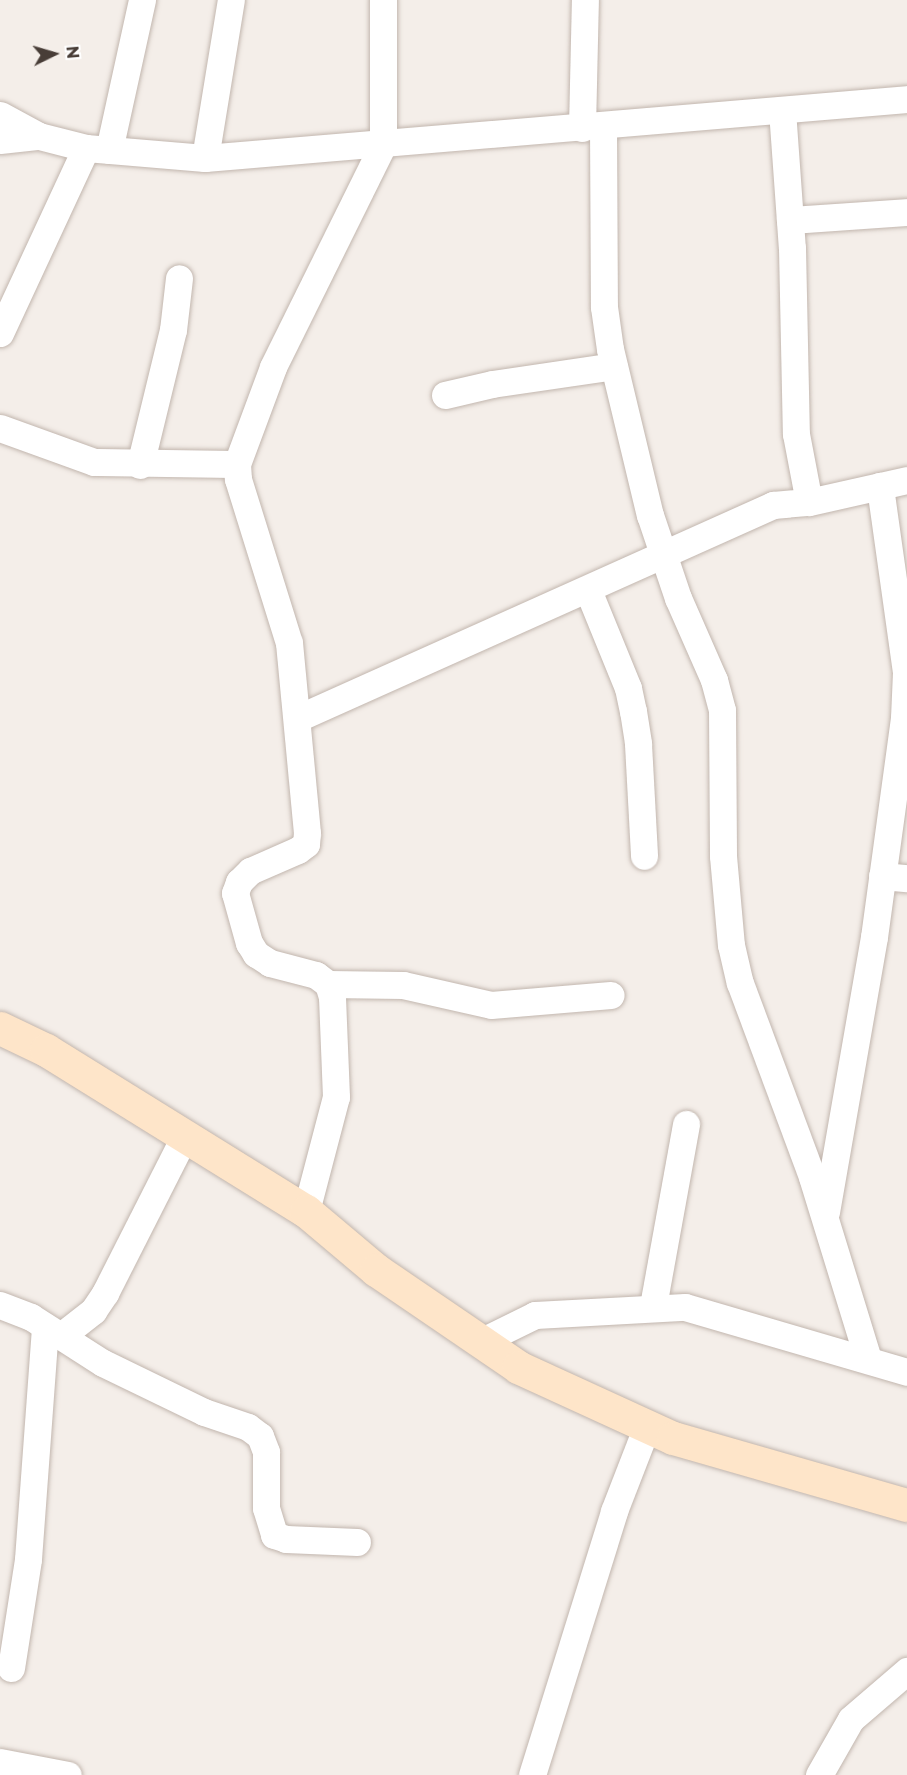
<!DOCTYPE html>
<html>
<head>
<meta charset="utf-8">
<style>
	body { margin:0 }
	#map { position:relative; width:907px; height:1775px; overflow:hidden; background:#f4eee9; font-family:Montserrat,sans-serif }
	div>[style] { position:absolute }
	.roads { filter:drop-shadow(0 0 2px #c2b6ae) drop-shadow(0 0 2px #c2b6ae) }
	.street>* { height:27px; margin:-13.5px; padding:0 13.5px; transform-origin:13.5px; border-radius:13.5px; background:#fff }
	.secondary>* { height:33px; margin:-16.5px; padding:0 16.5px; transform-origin:16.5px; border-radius:16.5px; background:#fee5c9 }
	span { translate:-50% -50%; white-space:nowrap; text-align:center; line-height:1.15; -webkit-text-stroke:5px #fff; paint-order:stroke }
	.north { position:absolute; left:24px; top:24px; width:60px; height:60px; -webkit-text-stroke:4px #fff; paint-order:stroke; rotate:85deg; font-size:16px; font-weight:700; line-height:24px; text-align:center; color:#483d37 }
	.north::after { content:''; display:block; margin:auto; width:21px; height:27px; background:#483d37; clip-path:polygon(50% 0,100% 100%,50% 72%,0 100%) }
</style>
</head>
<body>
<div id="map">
	<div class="roads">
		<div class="street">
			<div style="left:782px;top:110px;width:138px;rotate:85.9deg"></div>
			<div style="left:792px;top:248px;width:186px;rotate:88.8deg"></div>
			<div style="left:796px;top:434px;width:69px;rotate:79.2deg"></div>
			<div style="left:0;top:115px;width:44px;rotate:28.3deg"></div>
			<div style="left:39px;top:136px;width:49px;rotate:14.3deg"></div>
			<div style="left:86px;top:148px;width:119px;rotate:4.8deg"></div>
			<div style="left:205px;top:158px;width:704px;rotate:-4.8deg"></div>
			<div style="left:603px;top:126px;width:181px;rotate:89.7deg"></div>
			<div style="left:604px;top:307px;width:42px;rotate:81.9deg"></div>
			<div style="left:610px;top:349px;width:171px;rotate:76.5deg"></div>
			<div style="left:650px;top:515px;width:88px;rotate:71.4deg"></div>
			<div style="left:678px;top:598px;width:90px;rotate:66.3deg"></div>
			<div style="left:714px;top:680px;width:31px;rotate:75deg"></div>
			<div style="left:722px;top:710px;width:146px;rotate:89.6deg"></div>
			<div style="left:723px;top:856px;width:89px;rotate:84.9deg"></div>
			<div style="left:731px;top:945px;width:39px;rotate:77deg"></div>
			<div style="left:740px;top:983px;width:207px;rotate:69.6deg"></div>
			<div style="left:812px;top:1177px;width:190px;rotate:72.9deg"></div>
			<div style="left:582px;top:128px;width:128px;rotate:-88.7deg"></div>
			<div style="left:0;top:140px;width:39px;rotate:-6deg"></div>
			<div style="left:109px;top:150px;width:154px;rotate:-77.6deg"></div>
			<div style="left:205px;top:158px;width:160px;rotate:-80.7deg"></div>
			<div style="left:790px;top:220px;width:117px;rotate:-3.9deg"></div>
			<div style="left:0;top:333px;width:204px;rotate:-65.1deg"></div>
			<div style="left:445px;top:395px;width:48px;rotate:-13.2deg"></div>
			<div style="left:492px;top:384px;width:123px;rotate:-8.4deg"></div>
			<div style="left:0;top:428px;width:100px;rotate:19.9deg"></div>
			<div style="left:94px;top:462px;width:143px;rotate:0.8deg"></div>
			<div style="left:140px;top:465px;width:139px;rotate:-76.3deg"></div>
			<div style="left:173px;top:330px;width:52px;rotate:-83.4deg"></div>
			<div style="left:588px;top:590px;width:106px;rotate:67.8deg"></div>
			<div style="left:628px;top:688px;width:24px;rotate:78deg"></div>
			<div style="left:633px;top:711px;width:33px;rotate:81deg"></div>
			<div style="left:638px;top:744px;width:112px;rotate:86.9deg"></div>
			<div style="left:298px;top:718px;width:521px;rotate:-24.15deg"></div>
			<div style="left:773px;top:505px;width:36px;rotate:-5deg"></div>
			<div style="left:809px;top:502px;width:100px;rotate:-12.7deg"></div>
			<div style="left:882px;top:876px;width:25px;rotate:5deg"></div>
			<div style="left:328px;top:984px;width:75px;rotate:0.8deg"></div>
			<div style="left:403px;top:985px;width:90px;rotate:12.8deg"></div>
			<div style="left:491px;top:1005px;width:120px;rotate:-4.8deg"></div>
			<div style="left:306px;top:1211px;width:118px;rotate:-75.3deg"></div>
			<div style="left:336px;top:1097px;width:100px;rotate:-92.3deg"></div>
			<div style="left:332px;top:997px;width:14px;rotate:-107deg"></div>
			<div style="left:328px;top:984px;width:15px;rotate:-143deg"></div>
			<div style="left:316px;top:975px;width:48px;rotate:-165.4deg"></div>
			<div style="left:270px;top:963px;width:17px;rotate:-147deg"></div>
			<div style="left:256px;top:954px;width:13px;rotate:-122deg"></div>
			<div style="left:249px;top:943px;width:52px;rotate:-105.6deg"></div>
			<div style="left:235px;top:893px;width:12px;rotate:-70deg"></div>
			<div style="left:239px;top:882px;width:16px;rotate:-45deg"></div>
			<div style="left:250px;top:871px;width:52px;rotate:-23.6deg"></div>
			<div style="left:298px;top:850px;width:10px;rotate:-37deg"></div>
			<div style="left:306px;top:844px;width:11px;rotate:-85deg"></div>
			<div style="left:307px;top:833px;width:191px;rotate:-95.4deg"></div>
			<div style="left:289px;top:643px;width:172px;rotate:-107.3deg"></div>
			<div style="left:238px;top:479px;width:15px;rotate:-94deg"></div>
			<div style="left:237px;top:464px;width:103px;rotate:-69.6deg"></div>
			<div style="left:273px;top:367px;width:249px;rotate:-63.7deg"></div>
			<div style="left:383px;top:144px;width:144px;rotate:-90deg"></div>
			<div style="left:826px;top:1212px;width:279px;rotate:-80.1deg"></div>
			<div style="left:874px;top:937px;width:221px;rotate:-82.2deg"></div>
			<div style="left:904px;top:718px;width:46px;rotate:-87.5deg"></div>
			<div style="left:906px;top:672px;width:188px;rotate:-98deg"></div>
			<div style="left:0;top:1305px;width:33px;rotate:21deg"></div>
			<div style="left:31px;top:1317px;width:85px;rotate:32.6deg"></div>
			<div style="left:103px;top:1363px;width:112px;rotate:25.9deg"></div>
			<div style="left:204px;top:1412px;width:46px;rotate:18.8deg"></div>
			<div style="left:248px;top:1427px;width:15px;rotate:37deg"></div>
			<div style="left:260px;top:1436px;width:17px;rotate:69deg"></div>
			<div style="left:266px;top:1452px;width:56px;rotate:90deg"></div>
			<div style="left:266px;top:1508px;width:28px;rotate:73deg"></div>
			<div style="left:274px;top:1535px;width:13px;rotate:18deg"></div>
			<div style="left:286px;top:1539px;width:71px;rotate:2.4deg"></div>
			<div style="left:653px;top:1306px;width:185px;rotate:-79.7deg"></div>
			<div style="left:61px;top:1336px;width:41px;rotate:-38deg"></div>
			<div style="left:93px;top:1311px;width:22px;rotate:-56deg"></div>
			<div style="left:105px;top:1293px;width:177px;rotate:-63.1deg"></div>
			<div style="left:480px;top:1342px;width:61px;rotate:-26.1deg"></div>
			<div style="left:535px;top:1315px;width:150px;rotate:-3.1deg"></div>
			<div style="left:685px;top:1307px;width:231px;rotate:16.3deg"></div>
			<div style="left:11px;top:1668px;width:110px;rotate:-81.1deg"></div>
			<div style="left:28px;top:1559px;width:233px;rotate:-85.8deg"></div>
			<div style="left:0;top:1762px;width:69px;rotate:10.8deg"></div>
			<div style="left:532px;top:1775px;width:276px;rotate:-72.7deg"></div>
			<div style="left:614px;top:1511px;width:91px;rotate:-68.8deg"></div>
			<div style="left:819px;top:1775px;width:64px;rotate:-60.3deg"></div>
			<div style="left:851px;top:1719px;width:74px;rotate:-40.6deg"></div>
		</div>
		<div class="secondary">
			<div style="left:0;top:1028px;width:51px;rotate:25.6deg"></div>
			<div style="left:46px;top:1050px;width:306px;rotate:31.8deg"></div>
			<div style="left:306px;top:1211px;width:92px;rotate:40.1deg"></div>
			<div style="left:376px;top:1270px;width:172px;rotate:34.3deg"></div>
			<div style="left:518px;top:1367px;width:170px;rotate:24.6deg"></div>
			<div style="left:673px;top:1438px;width:243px;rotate:16deg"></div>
		</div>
	</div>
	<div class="north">N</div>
</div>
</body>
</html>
